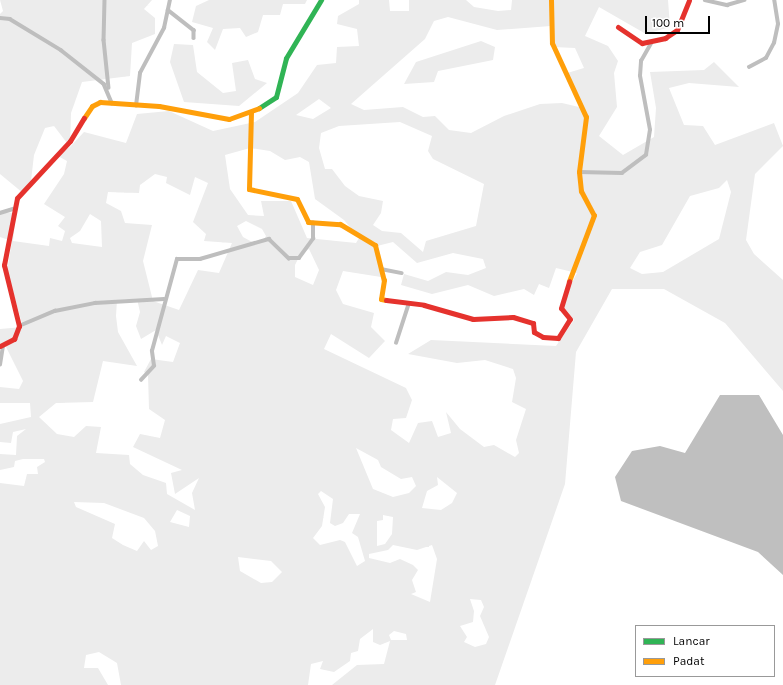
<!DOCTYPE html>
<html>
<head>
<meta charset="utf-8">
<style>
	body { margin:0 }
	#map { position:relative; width:783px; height:685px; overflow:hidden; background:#fff; font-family:Karla,sans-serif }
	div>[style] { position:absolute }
	.green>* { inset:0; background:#ececec }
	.water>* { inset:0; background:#bfbfbf }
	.street>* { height:3.5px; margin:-1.75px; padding:0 1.75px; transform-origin:1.75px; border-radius:1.75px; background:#bebebe }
	.fast>* { height:5px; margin:-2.5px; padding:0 2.5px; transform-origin:2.5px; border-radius:2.5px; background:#30b455 }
	.slow>* { height:5px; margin:-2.5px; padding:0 2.5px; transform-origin:2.5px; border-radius:2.5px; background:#ff9f0a }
	.jam>* { height:5px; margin:-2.5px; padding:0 2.5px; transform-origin:2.5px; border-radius:2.5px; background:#e5322d }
	span { translate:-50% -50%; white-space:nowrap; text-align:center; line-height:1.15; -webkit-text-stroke:4px #fff; paint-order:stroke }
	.legend { position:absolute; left:635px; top:625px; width:140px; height:52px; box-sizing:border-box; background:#fff; border:1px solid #999; margin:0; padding:5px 7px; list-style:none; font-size:12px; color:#000 }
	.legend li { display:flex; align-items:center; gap:8px; height:20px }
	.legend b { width:20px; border:1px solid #999 }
	.scale { position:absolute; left:645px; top:16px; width:65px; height:18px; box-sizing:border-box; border:2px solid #000; border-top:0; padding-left:5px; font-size:12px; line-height:14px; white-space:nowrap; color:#000; -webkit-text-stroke:3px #fff; paint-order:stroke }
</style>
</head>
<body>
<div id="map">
	<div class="green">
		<div style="clip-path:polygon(evenodd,0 0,152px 0,144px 9px,155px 18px,155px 34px,132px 43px,130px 76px,82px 82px,71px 113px,70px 147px,84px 132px,126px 143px,137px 114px,169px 111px,213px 131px,255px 122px,298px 93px,317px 65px,336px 63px,337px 47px,359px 46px,357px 29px,337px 24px,338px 16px,359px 4px,359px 0,389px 0,390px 11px,409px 11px,409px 0,466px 0,474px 7px,498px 11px,511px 10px,512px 0,668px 0,670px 27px,646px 34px,599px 7px,585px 36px,608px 46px,618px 61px,614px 73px,617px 107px,599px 136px,623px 155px,654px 137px,656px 108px,650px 72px,704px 70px,714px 62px,739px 87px,689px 83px,669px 88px,684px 125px,703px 126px,715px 145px,774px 123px,783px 146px,755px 174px,746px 240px,754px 254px,783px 280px,783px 391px,725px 323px,664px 289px,612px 289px,576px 352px,565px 484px,495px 685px,332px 685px,357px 665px,384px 664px,390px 641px,380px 645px,373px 642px,373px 629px,360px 639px,358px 651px,351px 653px,350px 661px,334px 672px,320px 669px,323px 661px,311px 664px,308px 685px,121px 685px,117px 663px,99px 652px,86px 655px,84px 668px,98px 668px,108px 685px,0 685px,0 483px,24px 486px,27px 474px,38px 474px,37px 467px,45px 462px,44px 459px,23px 459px,15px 461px,14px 467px,0 470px,0 454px,16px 455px,17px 436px,26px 429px,13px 432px,11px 443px,0 442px,0 424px,31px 417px,30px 403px,0 403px,0 387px,19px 389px,23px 381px,6px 347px,0 346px,0 329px,23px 327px,7px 271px,12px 241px,0 237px,0 212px,16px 213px,13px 241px,49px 246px,50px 238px,62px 241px,65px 231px,58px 226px,65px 217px,44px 204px,64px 174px,67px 161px,56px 155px,70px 147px,54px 126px,45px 128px,34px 155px,31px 181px,23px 193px,0 174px,0 14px,3px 11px,0 0,448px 17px,497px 30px,551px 26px,553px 47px,575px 48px,584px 68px,564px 74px,583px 108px,562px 103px,540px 104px,504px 116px,471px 133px,449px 130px,435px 116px,423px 117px,403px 107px,364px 110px,351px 104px,425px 39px,434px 21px,448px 17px,0 0,319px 99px,331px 108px,313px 119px,296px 115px,319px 99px,0 0,400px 122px,432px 136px,428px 151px,433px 159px,484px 184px,476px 226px,426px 241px,423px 252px,401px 233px,382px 231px,373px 225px,381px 213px,383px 201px,359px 196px,345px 186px,332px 169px,325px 169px,319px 148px,321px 133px,339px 126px,400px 122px,0 0,250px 148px,270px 151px,285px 160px,300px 157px,309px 162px,315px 199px,344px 220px,359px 238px,356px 243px,307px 238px,291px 201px,261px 201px,264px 216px,248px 215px,230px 189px,225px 155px,250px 148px,0 0,155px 174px,167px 177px,166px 183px,190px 195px,195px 177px,208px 183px,193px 222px,206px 234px,204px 241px,232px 243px,219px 273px,198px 270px,179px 310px,153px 301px,143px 261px,152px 225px,125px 223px,121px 211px,106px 203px,108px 192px,139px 193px,140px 185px,155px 174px,0 0,727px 180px,731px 192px,719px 239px,663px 272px,642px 274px,630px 268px,640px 252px,662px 245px,690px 196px,719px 188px,727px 180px,0 0,90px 214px,101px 221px,102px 247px,72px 243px,70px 238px,80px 231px,90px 214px,0 0,246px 221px,262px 229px,266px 236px,263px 241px,254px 243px,243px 237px,237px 226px,246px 221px,0 0,393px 242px,417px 263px,453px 253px,483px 259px,486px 268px,468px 275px,446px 272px,428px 281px,404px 274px,401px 285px,432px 294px,468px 285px,494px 296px,524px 289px,534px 295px,539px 284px,549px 288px,556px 268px,577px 273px,561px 303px,574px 320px,556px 346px,431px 340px,408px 354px,457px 363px,485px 360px,513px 369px,516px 378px,512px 402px,526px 409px,516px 440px,519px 453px,515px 457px,494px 445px,484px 447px,460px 429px,446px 412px,451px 433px,438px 437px,432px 421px,418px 423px,409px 443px,391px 430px,393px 419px,406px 418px,412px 400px,406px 388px,324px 349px,331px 334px,369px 358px,385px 341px,371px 327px,374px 313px,343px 304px,336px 290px,343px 271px,381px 277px,377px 246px,393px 242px,0 0,309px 249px,319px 270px,313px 285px,295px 277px,295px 265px,301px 253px,309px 249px,0 0,137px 299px,140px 312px,136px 326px,141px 339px,156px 330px,162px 345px,166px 336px,180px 343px,173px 362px,151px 359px,144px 372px,148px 375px,149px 409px,165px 420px,160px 438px,140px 434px,133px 447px,182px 470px,171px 473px,175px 494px,199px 478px,192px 493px,195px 510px,167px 494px,166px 483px,143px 475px,130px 464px,129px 455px,96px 453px,101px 427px,86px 426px,74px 437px,57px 434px,39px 417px,56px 403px,93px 402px,103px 361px,137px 366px,118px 332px,116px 316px,117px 300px,137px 299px,0 0,356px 448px,378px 460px,381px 467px,401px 479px,412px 477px,416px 486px,409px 493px,393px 497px,373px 489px,356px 448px,0 0,437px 477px,457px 493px,452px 503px,441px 510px,422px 508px,427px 491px,438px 485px,437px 477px,0 0,321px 491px,333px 499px,330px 523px,335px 526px,343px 523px,349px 514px,360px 514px,352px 533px,358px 537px,365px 561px,357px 566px,345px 542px,340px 540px,320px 545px,313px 538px,322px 526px,325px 507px,318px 494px,321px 491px,0 0,74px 502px,104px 503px,144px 518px,155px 531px,158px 546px,151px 550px,144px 541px,137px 551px,123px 545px,112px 538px,115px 524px,76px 507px,74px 502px,0 0,177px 510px,190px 516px,189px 527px,170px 522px,177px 510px,0 0,383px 515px,393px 517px,392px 534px,385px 544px,377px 546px,377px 521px,383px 520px,383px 515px,0 0,393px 545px,417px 550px,432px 545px,437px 559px,430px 602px,411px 594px,416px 592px,412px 580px,418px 570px,413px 565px,400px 559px,390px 563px,369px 558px,369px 554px,388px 550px,393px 545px,0 0,238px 557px,271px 561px,282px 572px,272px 582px,261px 583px,240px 571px,238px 557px,0 0,470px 599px,481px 600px,484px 607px,480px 616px,489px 637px,486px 644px,475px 647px,464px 642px,467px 637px,460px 626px,473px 622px,474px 611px,470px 599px,0 0,394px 631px,406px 634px,407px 640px,391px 640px,389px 635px,394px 631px)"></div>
		<div style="clip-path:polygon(209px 0,307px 0,305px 4px,283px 4px,280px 15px,263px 15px,258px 32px,246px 37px,240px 28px,223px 29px,215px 50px,207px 42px,213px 28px,192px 22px,196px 6px)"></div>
		<div style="clip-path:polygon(481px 41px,495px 47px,493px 60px,438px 71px,434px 82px,404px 84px,416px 62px)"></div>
		<div style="clip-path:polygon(174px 44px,193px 45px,197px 72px,223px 93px,236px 91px,232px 63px,248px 60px,255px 79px,267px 83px,239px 106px,184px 102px,170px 62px)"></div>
	</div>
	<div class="water">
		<div style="clip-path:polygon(720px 395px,759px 395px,783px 435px,783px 575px,758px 552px,621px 501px,615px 477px,632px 451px,660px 446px,685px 453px)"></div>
	</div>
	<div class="street">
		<div style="left:105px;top:0;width:40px;rotate:91.4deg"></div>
		<div style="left:104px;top:40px;width:48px;rotate:84.1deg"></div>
		<div style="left:705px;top:0;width:23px;rotate:13deg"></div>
		<div style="left:727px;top:5px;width:18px;rotate:-16deg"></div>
		<div style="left:168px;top:10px;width:33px;rotate:38deg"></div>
		<div style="left:194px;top:30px;width:8px;rotate:90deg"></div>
		<div style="left:0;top:18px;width:10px;rotate:6deg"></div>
		<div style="left:10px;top:19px;width:60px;rotate:31.3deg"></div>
		<div style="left:61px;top:50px;width:55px;rotate:38.3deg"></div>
		<div style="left:104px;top:84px;width:21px;rotate:67deg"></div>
		<div style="left:749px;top:67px;width:19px;rotate:-28deg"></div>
		<div style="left:766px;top:58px;width:17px;rotate:-62deg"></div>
		<div style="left:774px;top:43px;width:19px;rotate:-78deg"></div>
		<div style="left:778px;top:24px;width:24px;rotate:-99deg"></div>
		<div style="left:136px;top:106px;width:33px;rotate:-83deg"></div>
		<div style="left:140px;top:73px;width:51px;rotate:-61.9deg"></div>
		<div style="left:164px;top:28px;width:29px;rotate:-78deg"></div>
		<div style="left:579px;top:172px;width:43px;rotate:1.3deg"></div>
		<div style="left:622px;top:173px;width:30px;rotate:-37deg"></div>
		<div style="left:646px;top:155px;width:25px;rotate:-81deg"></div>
		<div style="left:650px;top:130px;width:55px;rotate:-100.5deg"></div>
		<div style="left:640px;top:76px;width:15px;rotate:-86deg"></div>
		<div style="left:641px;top:61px;width:20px;rotate:-60deg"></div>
		<div style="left:0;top:213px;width:14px;rotate:-17deg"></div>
		<div style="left:381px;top:269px;width:21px;rotate:11deg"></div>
		<div style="left:19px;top:326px;width:39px;rotate:-23deg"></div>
		<div style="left:55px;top:311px;width:41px;rotate:-11.3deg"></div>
		<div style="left:95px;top:303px;width:69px;rotate:-3.3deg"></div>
		<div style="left:396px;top:343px;width:40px;rotate:-72deg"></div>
		<div style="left:0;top:365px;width:19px;rotate:-81deg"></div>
		<div style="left:141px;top:380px;width:19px;rotate:-47deg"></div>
		<div style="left:154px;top:366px;width:15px;rotate:-98deg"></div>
		<div style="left:152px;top:351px;width:95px;rotate:-74.8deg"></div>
		<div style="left:177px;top:259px;width:23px"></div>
		<div style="left:200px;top:259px;width:72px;rotate:-16.2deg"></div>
		<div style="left:269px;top:239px;width:28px;rotate:44deg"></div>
		<div style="left:289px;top:258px;width:10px"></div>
		<div style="left:299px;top:258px;width:24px;rotate:-54deg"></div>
		<div style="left:313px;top:239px;width:16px;rotate:-90deg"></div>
	</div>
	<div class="fast">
		<div style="left:259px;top:108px;width:20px;rotate:-33deg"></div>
		<div style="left:276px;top:97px;width:40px;rotate:-75.6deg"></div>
		<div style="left:286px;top:58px;width:68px;rotate:-58.9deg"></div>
	</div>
	<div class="slow">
		<div style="left:551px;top:0;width:43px;rotate:88.7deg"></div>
		<div style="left:552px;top:43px;width:81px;rotate:65.3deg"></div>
		<div style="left:586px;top:117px;width:55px;rotate:97.3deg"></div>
		<div style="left:579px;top:172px;width:19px;rotate:84deg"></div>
		<div style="left:581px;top:191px;width:27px;rotate:62deg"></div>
		<div style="left:594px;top:215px;width:71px;rotate:110.7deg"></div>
		<div style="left:251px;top:112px;width:77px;rotate:91.5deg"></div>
		<div style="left:249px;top:189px;width:49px;rotate:11.8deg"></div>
		<div style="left:297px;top:199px;width:25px;rotate:64deg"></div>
		<div style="left:308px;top:222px;width:32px;rotate:4deg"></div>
		<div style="left:340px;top:224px;width:41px;rotate:31deg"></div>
		<div style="left:375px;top:245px;width:36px;rotate:76deg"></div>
		<div style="left:384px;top:280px;width:19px;rotate:99deg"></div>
		<div style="left:381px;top:299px;width:5px;rotate:11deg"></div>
		<div style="left:84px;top:118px;width:14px;rotate:-56deg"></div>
		<div style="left:92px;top:106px;width:9px;rotate:-27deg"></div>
		<div style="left:100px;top:102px;width:59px;rotate:3.9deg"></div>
		<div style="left:159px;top:106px;width:71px;rotate:10.5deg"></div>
		<div style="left:229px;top:119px;width:32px;rotate:-20deg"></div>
	</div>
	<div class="jam">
		<div style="left:618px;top:27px;width:29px;rotate:34deg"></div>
		<div style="left:642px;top:43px;width:24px;rotate:-12deg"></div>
		<div style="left:665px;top:38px;width:14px;rotate:-34deg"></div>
		<div style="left:677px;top:30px;width:32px;rotate:-68deg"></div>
		<div style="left:386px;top:300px;width:38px;rotate:7deg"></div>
		<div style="left:424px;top:305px;width:51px;rotate:15.9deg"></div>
		<div style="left:473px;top:319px;width:40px;rotate:-2.9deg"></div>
		<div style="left:513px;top:317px;width:21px;rotate:17deg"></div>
		<div style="left:533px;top:323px;width:9px;rotate:84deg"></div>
		<div style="left:534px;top:332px;width:10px;rotate:29deg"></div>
		<div style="left:543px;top:337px;width:15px;rotate:4deg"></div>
		<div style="left:558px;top:338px;width:22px;rotate:-58deg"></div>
		<div style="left:570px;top:319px;width:14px;rotate:-129deg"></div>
		<div style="left:561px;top:308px;width:28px;rotate:-73deg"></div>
		<div style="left:0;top:346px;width:16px;rotate:-27deg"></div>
		<div style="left:14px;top:339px;width:14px;rotate:-69deg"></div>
		<div style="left:19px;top:326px;width:63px;rotate:-103.8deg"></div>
		<div style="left:4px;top:265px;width:68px;rotate:-79deg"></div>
		<div style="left:17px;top:198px;width:78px;rotate:-47.1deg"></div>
		<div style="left:70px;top:141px;width:27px;rotate:-59deg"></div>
	</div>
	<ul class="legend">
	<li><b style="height:5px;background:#30b455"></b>Lancar</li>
	<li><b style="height:5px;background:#ff9f0a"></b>Padat</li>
	</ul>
	<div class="scale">100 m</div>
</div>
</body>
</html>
